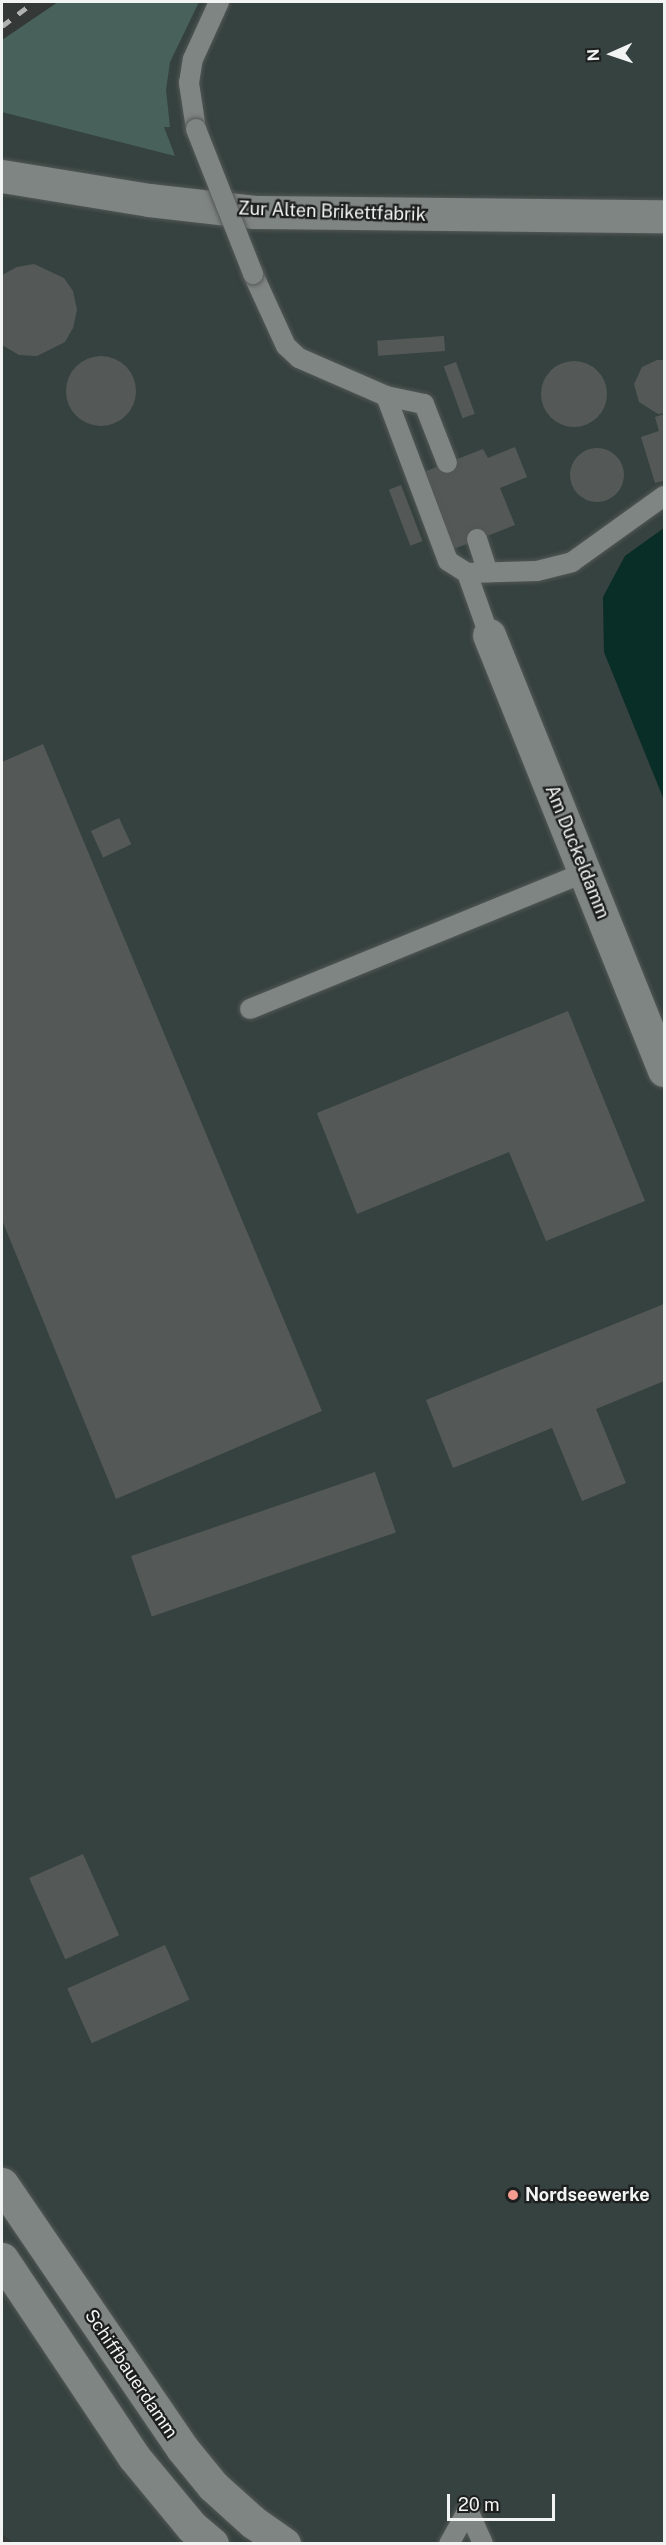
<!DOCTYPE html>
<html>
<head>
<meta charset="utf-8">
<style>
	body { margin:0 }
	#map { position:relative; width:666px; height:2545px; overflow:hidden; background:#343837; font-family:"Public Sans",sans-serif }
	div>[style] { position:absolute }
	.built>* { inset:0; background:#36423f }
	.green>* { inset:0; background:#48625b }
	.water>* { inset:0; background:#092e27 }
	.building>* { inset:0; background:#545957; transform-origin:0 0 }
	.round { border-radius:50% }
	.roads { filter:drop-shadow(0 0 2px #535756) drop-shadow(0 0 2px #535756) }
	.service>* { height:20px; margin:-10px; padding:0 10px; transform-origin:10px; border-radius:10px; background:#7f8583 }
	.minor>* { height:33px; margin:-16.5px; padding:0 16.5px; transform-origin:16.5px; border-radius:16.5px; background:#7f8583 }
	.rail>* { height:4.5px; margin-top:-2.25px; transform-origin:0; background:repeating-linear-gradient(90deg,#afb2b1 0 10px,transparent 0 20px) }
	.bridges { filter:drop-shadow(0 0 2px #535756) drop-shadow(0 0 2px #535756) }
	.service-bridge>* { height:20px; margin:-10px; padding:0 10px; transform-origin:10px; border-radius:10px; background:#7f8583 }
	.dots>* { width:16px; height:16px; translate:-50% -50%; box-sizing:border-box; border:3px solid #1d1f1f; border-radius:50% }
	span { translate:-50% -50%; white-space:nowrap; text-align:center; line-height:1.15; -webkit-text-stroke:4.5px #1d1f1f; paint-order:stroke }
	.street-label { font-size:18px; color:#f1f4f3 }
	.poi-label { font-size:18px; color:#f1f4f3; font-weight:700 }
	.left { translate:0 -50%; text-align:left }
	.frame { position:absolute; inset:0; border:3px solid #f1f4f3; pointer-events:none }
	.north { position:absolute; left:582px; top:24px; width:60px; height:60px; -webkit-text-stroke:4px #1d1f1f; paint-order:stroke; rotate:267deg; font-size:16px; font-weight:700; line-height:24px; text-align:center; color:#f1f4f3 }
	.north::after { content:''; display:block; margin:auto; width:21px; height:27px; background:#f1f4f3; clip-path:polygon(50% 0,100% 100%,50% 72%,0 100%) }
	.scale { position:absolute; left:447px; top:2494px; width:108px; height:27px; box-sizing:border-box; border:3px solid #f1f4f3; border-top:0; padding-left:8px; font-size:18px; line-height:21px; white-space:nowrap; color:#f1f4f3; -webkit-text-stroke:4px #1d1f1f; paint-order:stroke }
</style>
</head>
<body>
<div id="map">
	<div class="built">
		<div style="clip-path:polygon(58px 2px,664px 2px,664px 528px,625px 556px,603px 597px,604px 652px,664px 800px,664px 2543px,14px 2544px,2px 2534px,2px 40px)"></div>
	</div>
	<div class="green">
		<div style="clip-path:polygon(58px 2px,199px 2px,170px 62px,166px 90px,170px 127px,164px 127px,175px 156px,2px 112px,2px 40px)"></div>
	</div>
	<div class="water">
		<div style="clip-path:polygon(664px 528px,664px 800px,604px 652px,603px 597px,625px 556px)"></div>
	</div>
	<div class="building">
		<div style="clip-path:polygon(34px 264px,64px 278px,73px 291px,77px 310px,73px 328px,65px 342px,37px 356px,19px 355px,2px 345px,2px 275px,17px 267px)"></div>
		<div style="left:444px;top:336px;width:15px;height:67px;rotate:86deg"></div>
		<div class="round" style="left:66px;top:356px;width:70px;height:70px"></div>
		<div style="clip-path:polygon(657px 360px,664px 360px,664px 413px,658px 414px,639px 402px,634px 384px,642px 367px)"></div>
		<div class="round" style="left:541px;top:361px;width:66px;height:66px"></div>
		<div style="left:456px;top:362px;width:55px;height:13px;rotate:70deg"></div>
		<div style="clip-path:polygon(664px 414px,664px 481px,655px 483px,641px 437px,659px 431px,655px 417px)"></div>
		<div style="clip-path:polygon(515px 447px,527px 477px,500px 488px,515px 525px,446px 552px,416px 475px,483px 449px,488px 458px)"></div>
		<div class="round" style="left:570px;top:448px;width:54px;height:54px"></div>
		<div style="left:401px;top:485px;width:60px;height:13px;rotate:69deg"></div>
		<div style="clip-path:polygon(43px 744px,322px 1411px,116px 1499px,2px 1220px,2px 762px)"></div>
		<div style="left:119px;top:818px;width:29px;height:31px;rotate:65deg"></div>
		<div style="clip-path:polygon(568px 1011px,645px 1201px,546px 1241px,509px 1152px,357px 1214px,317px 1113px)"></div>
		<div style="clip-path:polygon(664px 1304px,664px 1381px,596px 1409px,626px 1483px,582px 1501px,552px 1428px,453px 1468px,426px 1400px)"></div>
		<div style="left:375px;top:1472px;width:64px;height:258px;rotate:71deg"></div>
		<div style="left:83px;top:1854px;width:89px;height:59px;rotate:66deg"></div>
		<div style="left:165px;top:1945px;width:60px;height:107px;rotate:66deg"></div>
	</div>
	<div class="roads">
		<div class="service">
			<div style="left:196px;top:129px;width:47px;rotate:-98.7deg"></div>
			<div style="left:189px;top:83px;width:24px;rotate:-81deg"></div>
			<div style="left:193px;top:59px;width:63px;rotate:-65.5deg"></div>
			<div style="left:253px;top:274px;width:79px;rotate:65.4deg"></div>
			<div style="left:286px;top:346px;width:18px;rotate:43deg"></div>
			<div style="left:299px;top:358px;width:95px;rotate:23.6deg"></div>
			<div style="left:386px;top:396px;width:39px;rotate:12deg"></div>
			<div style="left:424px;top:404px;width:63px;rotate:68.7deg"></div>
			<div style="left:386px;top:396px;width:176px;rotate:69.4deg"></div>
			<div style="left:448px;top:561px;width:22px;rotate:32deg"></div>
			<div style="left:467px;top:573px;width:66px;rotate:70.5deg"></div>
			<div style="left:477px;top:539px;width:35px;rotate:72deg"></div>
			<div style="left:467px;top:573px;width:70px;rotate:-1.6deg"></div>
			<div style="left:537px;top:571px;width:36px;rotate:-14deg"></div>
			<div style="left:572px;top:562px;width:113px;rotate:-35.7deg"></div>
			<div style="left:250px;top:1009px;width:362px;rotate:-22.2deg"></div>
			<div style="left:468px;top:2510px;width:37px;rotate:66deg"></div>
			<div style="left:449px;top:2544px;width:39px;rotate:-61deg"></div>
		</div>
		<div class="minor">
			<div style="left:2px;top:176px;width:149px;rotate:9.3deg"></div>
			<div style="left:149px;top:200px;width:106px;rotate:6.5deg"></div>
			<div style="left:254px;top:212px;width:410px;rotate:0.6deg"></div>
			<div style="left:489px;top:635px;width:469px;rotate:68.1deg"></div>
			<div style="left:2px;top:2184px;width:320px;rotate:55.7deg"></div>
			<div style="left:182px;top:2448px;width:49px;rotate:50.8deg"></div>
			<div style="left:213px;top:2486px;width:54px;rotate:42deg"></div>
			<div style="left:253px;top:2522px;width:38px;rotate:35deg"></div>
			<div style="left:2px;top:2259px;width:238px;rotate:56.3deg"></div>
			<div style="left:134px;top:2457px;width:91px;rotate:50.4deg"></div>
			<div style="left:192px;top:2527px;width:26px;rotate:40deg"></div>
		</div>
	</div>
	<div class="rail">
		<div style="left:2px;top:26px;width:40px;rotate:-37deg"></div>
	</div>
	<div class="bridges">
		<div class="service-bridge">
			<div style="left:196px;top:129px;width:156px;rotate:68.5deg"></div>
		</div>
	</div>
	<div class="dots">
		<div style="left:513px;top:2195px;background:#f59c91"></div>
	</div>
	<div class="street-label">
		<span style="left:332px;top:212px;rotate:2deg">Zur Alten Brikettfabrik</span>
		<span style="left:577px;top:852px;rotate:68deg">Am Duckeldamm</span>
		<span style="left:131px;top:2374px;rotate:56deg">Schiffbauerdamm</span>
	</div>
	<div class="poi-label">
		<span class="left" style="left:525px;top:2195px">Nordseewerke</span>
	</div>
	<div class="frame"></div>
	<div class="north">N</div>
	<div class="scale">20 m</div>
</div>
</body>
</html>
